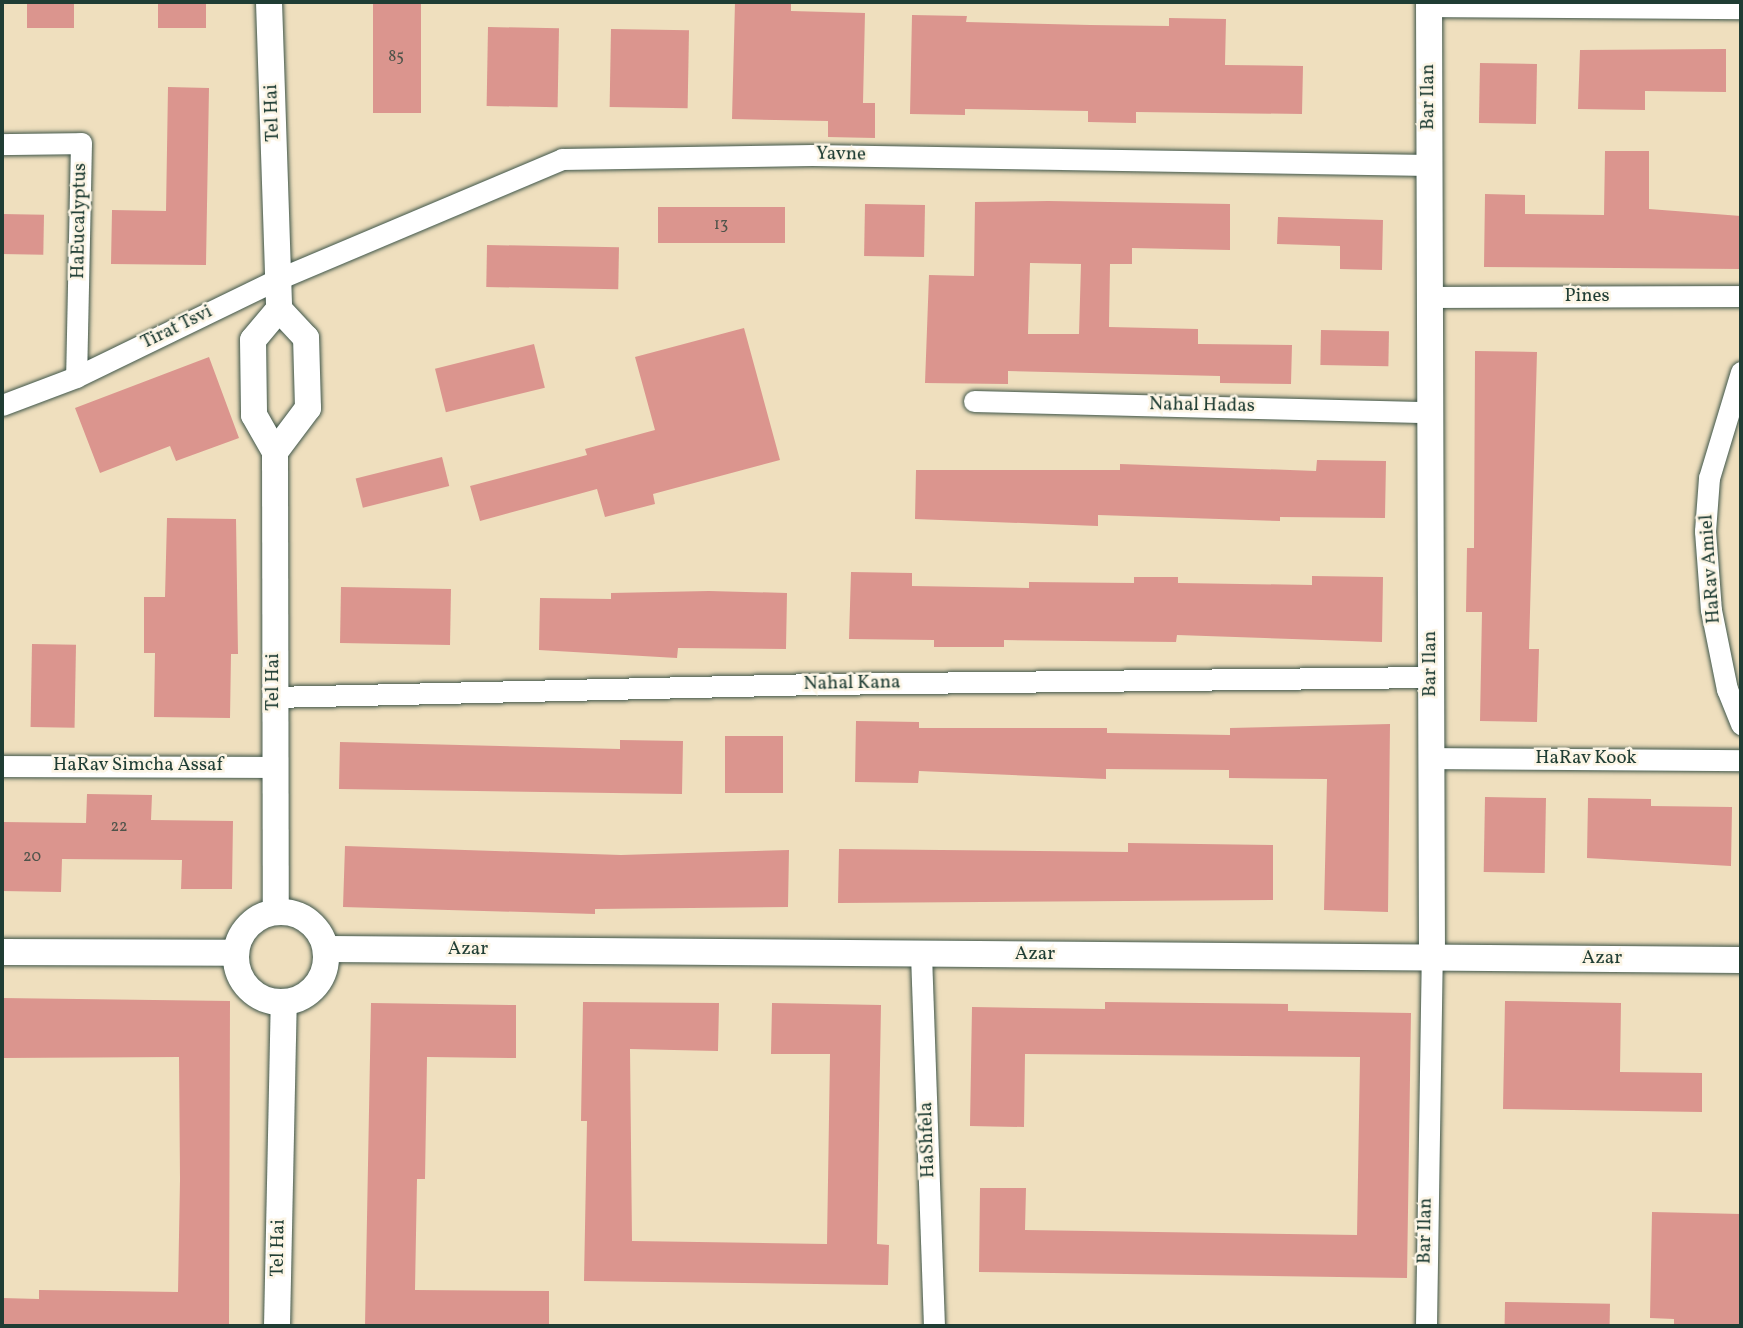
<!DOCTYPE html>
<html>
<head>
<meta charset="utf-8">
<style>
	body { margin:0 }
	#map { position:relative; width:1743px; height:1328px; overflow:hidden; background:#efdfbe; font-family:Vollkorn,serif }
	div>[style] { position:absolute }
	.building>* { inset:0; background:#db958e; transform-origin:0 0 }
	.roads { filter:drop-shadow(0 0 2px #3e5549) drop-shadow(0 0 2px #3e5549) }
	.minor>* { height:21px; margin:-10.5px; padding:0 10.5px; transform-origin:10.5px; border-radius:10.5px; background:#fff }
	.tertiary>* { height:26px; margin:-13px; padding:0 13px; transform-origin:13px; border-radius:13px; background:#fff }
	.tertiary>.ring { margin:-13px; padding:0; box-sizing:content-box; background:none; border:26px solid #fff; border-radius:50% }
	span { translate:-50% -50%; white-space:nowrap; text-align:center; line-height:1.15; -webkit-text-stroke:5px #fcf5e5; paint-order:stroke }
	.number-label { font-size:16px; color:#4e534a }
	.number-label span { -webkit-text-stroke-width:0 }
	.street-label { font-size:19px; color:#1f3d34 }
	.frame { position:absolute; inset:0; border:4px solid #1f3d34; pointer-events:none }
</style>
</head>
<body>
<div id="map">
	<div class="building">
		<div style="left:27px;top:2px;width:47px;height:26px"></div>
		<div style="left:158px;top:2px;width:48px;height:26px"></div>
		<div style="left:373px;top:2px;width:48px;height:111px"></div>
		<div style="clip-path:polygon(735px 2px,791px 2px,791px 11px,865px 13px,863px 103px,875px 103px,875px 138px,828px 137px,828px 121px,732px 119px)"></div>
		<div style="clip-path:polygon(912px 15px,967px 16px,966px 22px,1090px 25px,1169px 26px,1169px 18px,1226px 19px,1225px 65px,1303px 66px,1302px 114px,1136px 112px,1136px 123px,1088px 122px,1088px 111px,965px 109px,965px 115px,910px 114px)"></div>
		<div style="left:488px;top:27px;width:71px;height:79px;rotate:1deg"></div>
		<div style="left:611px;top:29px;width:78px;height:78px;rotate:1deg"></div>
		<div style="clip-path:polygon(1726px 49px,1726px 92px,1645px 91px,1645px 110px,1578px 109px,1580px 50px)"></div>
		<div style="left:1480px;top:63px;width:57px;height:60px;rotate:1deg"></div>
		<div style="clip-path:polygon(168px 87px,209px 88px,206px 265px,111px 264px,112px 210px,166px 211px)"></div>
		<div style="clip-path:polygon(1605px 151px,1649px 151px,1649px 209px,1741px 216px,1741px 269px,1484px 267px,1485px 194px,1525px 195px,1525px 214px,1604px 215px)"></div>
		<div style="clip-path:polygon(evenodd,1048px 201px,1230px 204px,1230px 250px,1132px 248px,1132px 264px,1110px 264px,1109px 327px,1198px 329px,1198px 344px,1292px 345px,1291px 384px,1220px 383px,1220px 376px,1008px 371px,1008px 384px,925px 383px,929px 275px,974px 276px,975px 202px,1048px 201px,1030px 263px,1081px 264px,1079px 334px,1028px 334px,1030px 263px)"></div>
		<div style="left:865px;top:204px;width:60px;height:52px;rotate:1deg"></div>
		<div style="left:658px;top:207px;width:127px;height:36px"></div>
		<div style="left:2px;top:214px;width:42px;height:40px;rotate:1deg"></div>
		<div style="clip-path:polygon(1278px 217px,1383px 220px,1382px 270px,1340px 269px,1340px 246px,1277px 244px)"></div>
		<div style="left:487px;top:245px;width:132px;height:42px;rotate:1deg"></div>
		<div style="clip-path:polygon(744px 328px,780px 460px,653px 494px,655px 504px,605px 517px,597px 489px,480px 521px,470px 486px,587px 455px,585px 449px,655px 430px,635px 357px)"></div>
		<div style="left:1321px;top:330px;width:68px;height:35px;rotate:1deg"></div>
		<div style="left:534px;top:344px;width:45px;height:102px;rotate:76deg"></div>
		<div style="clip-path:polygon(1475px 351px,1537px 352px,1529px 649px,1539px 649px,1537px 722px,1480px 721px,1482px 612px,1466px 612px,1467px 548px,1474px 548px)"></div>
		<div style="clip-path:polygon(209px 357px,239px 438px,176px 461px,170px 446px,100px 473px,75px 408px)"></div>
		<div style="left:442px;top:457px;width:30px;height:89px;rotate:76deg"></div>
		<div style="clip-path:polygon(1317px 460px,1386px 461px,1385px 518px,1280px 517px,1280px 521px,1098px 515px,1098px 526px,915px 519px,916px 470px,1120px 470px,1120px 464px,1316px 471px)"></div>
		<div style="clip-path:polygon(167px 518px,236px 519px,238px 654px,231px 654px,230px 718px,154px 717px,155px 653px,144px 653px,144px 597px,165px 597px)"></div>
		<div style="clip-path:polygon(851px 572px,912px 573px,912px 586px,1029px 588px,1029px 582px,1134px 583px,1134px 577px,1178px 577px,1178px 583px,1312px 585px,1312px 576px,1383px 577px,1382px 642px,1177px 635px,1176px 642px,1004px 640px,1004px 647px,934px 647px,934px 640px,849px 639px)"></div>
		<div style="left:341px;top:587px;width:110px;height:56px;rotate:1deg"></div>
		<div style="clip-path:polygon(709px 591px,787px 593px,786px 649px,678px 648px,677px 658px,539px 650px,540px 598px,611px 599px,611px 593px)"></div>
		<div style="left:32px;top:644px;width:44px;height:83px;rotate:1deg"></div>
		<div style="clip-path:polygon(856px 721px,919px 722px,919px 728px,1107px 728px,1107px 733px,1230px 735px,1230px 728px,1390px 724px,1388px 912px,1324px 910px,1327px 779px,1229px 778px,1229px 770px,1106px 769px,1106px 779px,919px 771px,918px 783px,855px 782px)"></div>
		<div style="left:725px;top:736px;width:58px;height:57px"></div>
		<div style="clip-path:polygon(620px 740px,683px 741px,682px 794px,339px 789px,340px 742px,620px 749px)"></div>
		<div style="clip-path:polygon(87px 794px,152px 795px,151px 820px,233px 821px,232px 889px,181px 889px,182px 860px,62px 859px,61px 892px,2px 891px,2px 822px,86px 823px)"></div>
		<div style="left:1485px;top:797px;width:61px;height:75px;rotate:1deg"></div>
		<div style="clip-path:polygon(1588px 798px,1651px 799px,1651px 806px,1732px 807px,1731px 866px,1587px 858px)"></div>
		<div style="clip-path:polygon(1128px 843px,1273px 845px,1273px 900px,838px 903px,839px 849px,1128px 852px)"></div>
		<div style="clip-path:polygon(345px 846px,621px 855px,789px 850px,788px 907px,595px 909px,595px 914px,343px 907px)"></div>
		<div style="clip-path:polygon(2px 998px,230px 1001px,229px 1326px,2px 1326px,2px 1298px,39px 1299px,39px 1290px,178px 1292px,180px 1180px,179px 1057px,2px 1058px)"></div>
		<div style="clip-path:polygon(1505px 1001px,1621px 1003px,1620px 1072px,1702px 1073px,1702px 1112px,1503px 1109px)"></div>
		<div style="clip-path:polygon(583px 1002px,719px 1003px,718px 1051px,630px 1049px,632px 1241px,827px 1244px,830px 1054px,771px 1054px,772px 1003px,881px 1005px,877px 1244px,889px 1245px,888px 1285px,584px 1281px,587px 1121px,581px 1121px)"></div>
		<div style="clip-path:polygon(1105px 1002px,1288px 1004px,1288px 1011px,1411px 1013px,1407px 1278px,979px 1272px,980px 1188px,1026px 1188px,1025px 1230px,1357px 1235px,1360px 1057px,1025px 1054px,1024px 1127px,970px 1126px,972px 1007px,1105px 1009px)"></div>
		<div style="clip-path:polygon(371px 1003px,516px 1005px,516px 1058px,427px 1057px,425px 1179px,417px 1179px,415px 1290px,549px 1291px,549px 1326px,365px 1326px)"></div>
		<div style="clip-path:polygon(1652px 1212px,1741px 1214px,1741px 1326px,1674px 1326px,1674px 1319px,1650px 1318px)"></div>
		<div style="left:1505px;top:1302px;width:105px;height:24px;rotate:1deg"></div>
	</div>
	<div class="roads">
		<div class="minor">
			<div style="left:1429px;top:6px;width:312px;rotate:0.4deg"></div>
			<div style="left:2px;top:144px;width:79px;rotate:-0.7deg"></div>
			<div style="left:81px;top:143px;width:234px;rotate:91.2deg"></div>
			<div style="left:1432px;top:297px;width:309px;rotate:-0.2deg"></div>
			<div style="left:1741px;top:372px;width:111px;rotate:106.8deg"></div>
			<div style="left:1709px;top:478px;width:53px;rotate:94.3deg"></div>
			<div style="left:1705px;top:531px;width:79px;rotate:85.7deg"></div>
			<div style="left:1711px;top:610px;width:81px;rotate:78.6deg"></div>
			<div style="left:1727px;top:689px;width:38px;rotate:68deg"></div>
			<div style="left:974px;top:401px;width:456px;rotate:1.4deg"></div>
			<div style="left:2px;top:405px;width:79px;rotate:-20.7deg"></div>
			<div style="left:76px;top:377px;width:225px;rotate:-25.9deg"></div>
			<div style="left:278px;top:279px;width:308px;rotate:-22.9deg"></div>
			<div style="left:562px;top:159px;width:250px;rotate:-0.9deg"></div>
			<div style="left:812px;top:155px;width:617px;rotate:0.93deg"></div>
			<div style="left:273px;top:697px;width:543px;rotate:-1.37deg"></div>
			<div style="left:816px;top:684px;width:615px;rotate:-0.65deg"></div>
			<div style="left:1431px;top:758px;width:310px;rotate:0.4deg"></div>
			<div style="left:2px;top:766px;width:272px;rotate:0.2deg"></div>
			<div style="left:921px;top:954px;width:372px;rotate:88deg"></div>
			<div style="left:1426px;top:1326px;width:368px;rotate:-89.1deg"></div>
		</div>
		<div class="tertiary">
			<div style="left:269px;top:2px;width:307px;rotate:88.1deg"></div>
			<div style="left:279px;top:309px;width:40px;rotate:130deg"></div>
			<div style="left:253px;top:340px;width:75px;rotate:89.2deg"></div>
			<div style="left:254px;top:415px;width:43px;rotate:60.4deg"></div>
			<div style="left:275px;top:452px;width:459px;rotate:89.9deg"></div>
			<div style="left:1429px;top:2px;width:956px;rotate:89.82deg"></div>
			<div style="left:275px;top:452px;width:55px;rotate:-53.1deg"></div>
			<div style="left:308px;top:408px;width:70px;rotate:-91.6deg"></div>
			<div style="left:306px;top:338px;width:40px;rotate:-133deg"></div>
			<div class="ring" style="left:236px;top:912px;width:64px;height:64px"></div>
			<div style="left:329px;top:949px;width:1412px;rotate:0.45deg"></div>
			<div style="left:2px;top:952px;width:233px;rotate:0.2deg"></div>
			<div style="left:277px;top:1326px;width:324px;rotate:-88.8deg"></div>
		</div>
	</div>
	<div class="number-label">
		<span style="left:396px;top:57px">85</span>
		<span style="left:721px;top:225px">13</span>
		<span style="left:119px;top:827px">22</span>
		<span style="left:32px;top:857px">20</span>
	</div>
	<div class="street-label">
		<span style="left:1429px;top:97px;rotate:-90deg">Bar Ilan</span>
		<span style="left:273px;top:113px;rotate:-92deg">Tel Hai</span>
		<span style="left:841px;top:155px;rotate:1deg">Yavne</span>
		<span style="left:80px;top:221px;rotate:-89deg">HaEucalyptus</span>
		<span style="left:1587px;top:297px">Pines</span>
		<span style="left:177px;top:328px;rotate:-26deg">Tirat Tsvi</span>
		<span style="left:1202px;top:406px;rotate:1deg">Nahal Hadas</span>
		<span style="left:1711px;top:569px;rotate:-94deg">HaRav Amiel</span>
		<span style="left:1431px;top:664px;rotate:-90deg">Bar Ilan</span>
		<span style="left:274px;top:682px;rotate:-90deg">Tel Hai</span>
		<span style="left:852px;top:684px;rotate:-1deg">Nahal Kana</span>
		<span style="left:1586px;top:759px">HaRav Kook</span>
		<span style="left:138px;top:766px">HaRav Simcha Assaf</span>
		<span style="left:468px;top:950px">Azar</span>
		<span style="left:1035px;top:955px">Azar</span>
		<span style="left:1602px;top:959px">Azar</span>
		<span style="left:928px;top:1140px;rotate:-92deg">HaShfela</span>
		<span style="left:1426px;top:1231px;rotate:-89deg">Bar Ilan</span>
		<span style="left:279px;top:1248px;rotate:-89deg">Tel Hai</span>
	</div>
	<div class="frame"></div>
</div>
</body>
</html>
